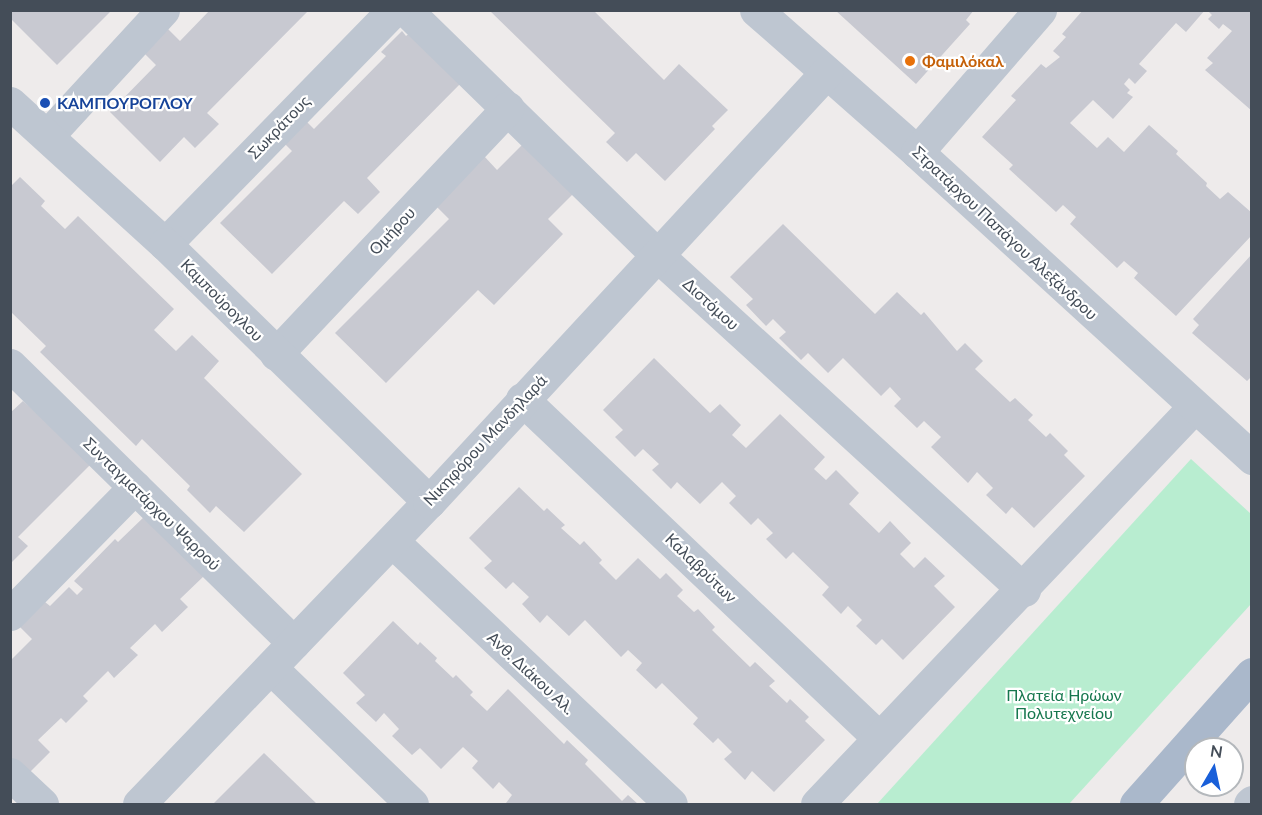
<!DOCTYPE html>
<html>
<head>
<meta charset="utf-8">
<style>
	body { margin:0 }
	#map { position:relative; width:1262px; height:815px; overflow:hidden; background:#eeebeb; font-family:Lato,sans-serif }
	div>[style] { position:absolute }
	.green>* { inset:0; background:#b8edd0 }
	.building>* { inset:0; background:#c8c9d1 }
	.pedestrian>* { height:33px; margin:-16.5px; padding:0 16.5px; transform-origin:16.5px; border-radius:16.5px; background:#bec6d1 }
	.minor>* { height:33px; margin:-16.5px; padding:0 16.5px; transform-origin:16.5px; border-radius:16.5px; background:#bec6d1 }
	.primary>* { height:33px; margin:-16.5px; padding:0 16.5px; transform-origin:16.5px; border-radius:16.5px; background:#aab8cb }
	.dots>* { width:16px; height:16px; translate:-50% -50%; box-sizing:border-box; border:3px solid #fff; border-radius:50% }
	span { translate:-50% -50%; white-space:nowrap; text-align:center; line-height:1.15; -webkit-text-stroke:4.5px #fff; paint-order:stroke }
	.food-label { font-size:16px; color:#c56008; font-weight:700 }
	.left { translate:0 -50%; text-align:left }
	.transit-label { font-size:16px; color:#164399; font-weight:700 }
	.street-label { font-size:16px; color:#444d58 }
	.park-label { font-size:16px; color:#16774e }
	.frame { position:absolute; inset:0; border:12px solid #444d58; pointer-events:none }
	.north { position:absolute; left:1184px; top:737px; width:60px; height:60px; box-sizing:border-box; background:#fff; border:2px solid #b4b8bc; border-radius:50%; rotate:9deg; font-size:16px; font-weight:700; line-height:24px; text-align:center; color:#444d58 }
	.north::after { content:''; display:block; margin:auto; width:21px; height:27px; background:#195fd9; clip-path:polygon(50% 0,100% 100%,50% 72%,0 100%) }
</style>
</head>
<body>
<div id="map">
	<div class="green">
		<div style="clip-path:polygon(1191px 459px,1251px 514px,1251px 604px,1069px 804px,877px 804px)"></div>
	</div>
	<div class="building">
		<div style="clip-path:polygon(10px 10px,112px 10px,57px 65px,10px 18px)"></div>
		<div style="clip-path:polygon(210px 10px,309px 10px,207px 113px,219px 124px,195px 148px,184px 137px,160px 162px,110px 112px,156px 65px,144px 53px,168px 29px,180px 41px)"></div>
		<div style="clip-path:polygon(489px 10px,593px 10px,664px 80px,679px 64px,728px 110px,712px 126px,715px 129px,665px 181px,636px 153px,627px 162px,606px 142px,615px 133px)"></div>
		<div style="clip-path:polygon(835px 10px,974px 10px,966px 20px,970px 24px,916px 84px)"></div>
		<div style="clip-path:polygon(1083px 10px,1205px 10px,1186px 32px,1176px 23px,1139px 64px,1147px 71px,1135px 84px,1129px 78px,1124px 84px,1130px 90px,1127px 93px,1133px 97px,1113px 119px,1093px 100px,1070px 123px,1097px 148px,1108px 137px,1124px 152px,1149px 125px,1178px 151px,1176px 154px,1207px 183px,1206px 186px,1220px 199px,1228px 192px,1252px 213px,1252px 235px,1176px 316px,1134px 278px,1138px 273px,1124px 261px,1117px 268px,1070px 224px,1076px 217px,1063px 205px,1056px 212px,1009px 169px,1013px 165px,982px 137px,1016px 100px,1011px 96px,1041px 64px,1046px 68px,1060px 57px,1053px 51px,1066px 37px,1062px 34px)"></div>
		<div style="clip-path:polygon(1207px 10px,1252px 10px,1252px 111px,1205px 70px,1213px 63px,1207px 58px,1232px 31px,1223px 24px,1219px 29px,1208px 19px,1212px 15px)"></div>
		<div style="clip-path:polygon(402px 31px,406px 36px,412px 31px,463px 81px,367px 178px,380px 192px,358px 214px,344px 201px,272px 274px,220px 223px,292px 151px,279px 138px,301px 116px,314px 129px,386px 56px,381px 52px)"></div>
		<div style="clip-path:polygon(525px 142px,575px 192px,548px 219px,563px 234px,494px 305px,478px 290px,386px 383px,335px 333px,449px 219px,435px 205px,484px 156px,497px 170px)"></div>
		<div style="clip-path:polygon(20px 177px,45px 201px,41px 206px,65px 229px,78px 216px,174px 309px,154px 330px,176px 351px,192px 335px,219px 361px,204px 378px,302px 474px,244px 532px,216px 506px,210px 513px,187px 490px,190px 486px,142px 439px,136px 446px,40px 352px,46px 346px,10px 311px,10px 187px)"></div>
		<div style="clip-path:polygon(783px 224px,875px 314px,897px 292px,921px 315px,924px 312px,957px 351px,965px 343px,983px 361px,975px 369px,1010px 402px,1015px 398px,1033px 415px,1028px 420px,1046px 437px,1050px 433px,1068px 451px,1064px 455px,1085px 476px,1034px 528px,1012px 507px,1006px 514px,986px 495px,993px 488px,977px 472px,968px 483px,931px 447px,941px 437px,924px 421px,917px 428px,894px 406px,901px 399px,890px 387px,881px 396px,843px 358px,828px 373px,808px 353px,801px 360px,779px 338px,786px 332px,773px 319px,766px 326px,746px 305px,753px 299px,730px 277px)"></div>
		<div style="clip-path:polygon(1252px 254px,1252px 376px,1247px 381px,1192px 333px,1199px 325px,1193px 319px)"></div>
		<div style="clip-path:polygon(654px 358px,710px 413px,720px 404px,741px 425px,732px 435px,746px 448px,780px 414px,825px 457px,814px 469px,826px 480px,836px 470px,859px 493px,849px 504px,879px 533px,890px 521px,911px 543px,900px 554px,914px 568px,925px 557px,945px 576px,934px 586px,955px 607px,903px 660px,882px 639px,876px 645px,856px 626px,862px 620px,848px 606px,841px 614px,822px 595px,829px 587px,793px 552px,786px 559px,766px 539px,773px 533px,758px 518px,751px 525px,729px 503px,736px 496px,722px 482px,700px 504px,677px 482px,671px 489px,652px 470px,659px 464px,643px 449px,635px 457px,615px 437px,623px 430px,603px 410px)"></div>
		<div style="clip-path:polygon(23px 401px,93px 462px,18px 537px,28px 546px,10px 564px,10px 413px)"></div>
		<div style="clip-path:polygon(519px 487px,544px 511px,547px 508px,565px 525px,561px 528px,580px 545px,584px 541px,602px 560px,599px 563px,616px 580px,638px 558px,660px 579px,666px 573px,683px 590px,677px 596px,694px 612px,698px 609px,715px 627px,712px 630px,750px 667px,755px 662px,775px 681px,769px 686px,787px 703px,790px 699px,809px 717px,805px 721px,825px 740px,774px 792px,752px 771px,745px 780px,724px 759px,732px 752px,718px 738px,713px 743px,693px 724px,698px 718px,662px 683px,656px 689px,636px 670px,642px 663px,628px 650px,621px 657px,585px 620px,569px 636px,547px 615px,540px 623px,522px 604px,529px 597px,513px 582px,506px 589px,484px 568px,492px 561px,469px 538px)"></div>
		<div style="clip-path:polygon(146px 515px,205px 575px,180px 599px,188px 607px,162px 632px,155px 624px,130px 648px,138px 655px,114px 678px,108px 671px,83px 696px,88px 701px,66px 723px,61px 718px,38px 740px,50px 752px,23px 779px,10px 766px,10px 661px,32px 639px,20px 627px,45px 602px,50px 606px,69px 587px,77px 595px,83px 589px,74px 581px,115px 539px,118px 542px)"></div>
		<div style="clip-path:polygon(393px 621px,418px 645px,420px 642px,437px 658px,435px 661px,453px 678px,456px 675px,473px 692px,470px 695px,487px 711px,508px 689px,564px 744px,567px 740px,588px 760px,585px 764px,622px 801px,628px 795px,638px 804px,508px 804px,506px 803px,512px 795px,499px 782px,493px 789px,472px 768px,478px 761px,463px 747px,441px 769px,420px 748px,412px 755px,392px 736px,399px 729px,384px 713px,376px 722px,356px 703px,365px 695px,343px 673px)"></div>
		<div style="clip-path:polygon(264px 753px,317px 804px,213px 804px)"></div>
	</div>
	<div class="pedestrian">
		<div style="left:406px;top:10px;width:351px;rotate:44.3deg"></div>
		<div style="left:657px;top:255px;width:497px;rotate:42.4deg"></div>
		<div style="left:48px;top:135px;width:170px;rotate:-47.4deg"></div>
		<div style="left:165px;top:244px;width:327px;rotate:-45.7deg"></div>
		<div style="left:276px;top:354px;width:338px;rotate:-46.7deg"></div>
		<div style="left:10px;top:365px;width:397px;rotate:44.4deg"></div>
		<div style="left:522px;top:399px;width:492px;rotate:43.5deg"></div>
		<div style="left:392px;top:541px;width:383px;rotate:43.3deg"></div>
		<div style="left:10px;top:614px;width:178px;rotate:-45.5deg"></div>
		<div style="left:271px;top:668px;width:196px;rotate:44deg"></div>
		<div style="left:10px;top:774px;width:44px;rotate:43.2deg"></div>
		<div style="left:817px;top:804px;width:547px;rotate:-46.48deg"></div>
		<div style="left:1250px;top:804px;width:3px;rotate:-45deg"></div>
	</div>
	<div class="minor">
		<div style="left:756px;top:10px;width:215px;rotate:41.4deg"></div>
		<div style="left:917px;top:152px;width:454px;rotate:42.4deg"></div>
		<div style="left:10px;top:103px;width:210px;rotate:42.3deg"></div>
		<div style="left:165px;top:244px;width:369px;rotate:44.3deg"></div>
		<div style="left:917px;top:152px;width:188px;rotate:-49.1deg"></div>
		<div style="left:139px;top:804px;width:419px;rotate:-46.2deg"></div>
		<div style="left:429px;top:502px;width:585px;rotate:-47.22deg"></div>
	</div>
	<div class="primary">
		<div style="left:1136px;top:804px;width:174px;rotate:-48.3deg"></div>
	</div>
	<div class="dots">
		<div style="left:910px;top:61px;background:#e8710a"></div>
		<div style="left:45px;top:103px;background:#1a4fb4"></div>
	</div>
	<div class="food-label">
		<span class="left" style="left:922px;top:61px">Φαμιλόκαλ</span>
	</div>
	<div class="transit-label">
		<span class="left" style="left:57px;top:103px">ΚΑΜΠΟΥΡΟΓΛΟΥ</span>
	</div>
	<div class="street-label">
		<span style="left:279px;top:127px;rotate:-46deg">Σωκράτους</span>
		<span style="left:392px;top:231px;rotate:-47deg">Ομήρου</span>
		<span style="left:1005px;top:233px;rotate:43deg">Στρατάρχου Παπάγου Αλεξάνδρου</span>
		<span style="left:222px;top:300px;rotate:45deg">Καμπούρογλου</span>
		<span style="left:711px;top:304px;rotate:42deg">Διστόμου</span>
		<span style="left:485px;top:440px;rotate:-47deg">Νικηφόρου Μανδηλαρά</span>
		<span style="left:152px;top:504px;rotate:44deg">Συνταγματάρχου Ψαρρού</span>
		<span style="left:701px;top:568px;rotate:44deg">Καλαβρύτων</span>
		<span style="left:531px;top:673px;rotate:43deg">Ανθ. Διάκου Αλ.</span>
	</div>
	<div class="park-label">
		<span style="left:1064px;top:704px">Πλατεία Ηρώων<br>Πολυτεχνείου</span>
	</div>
	<div class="frame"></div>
	<div class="north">N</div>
</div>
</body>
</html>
